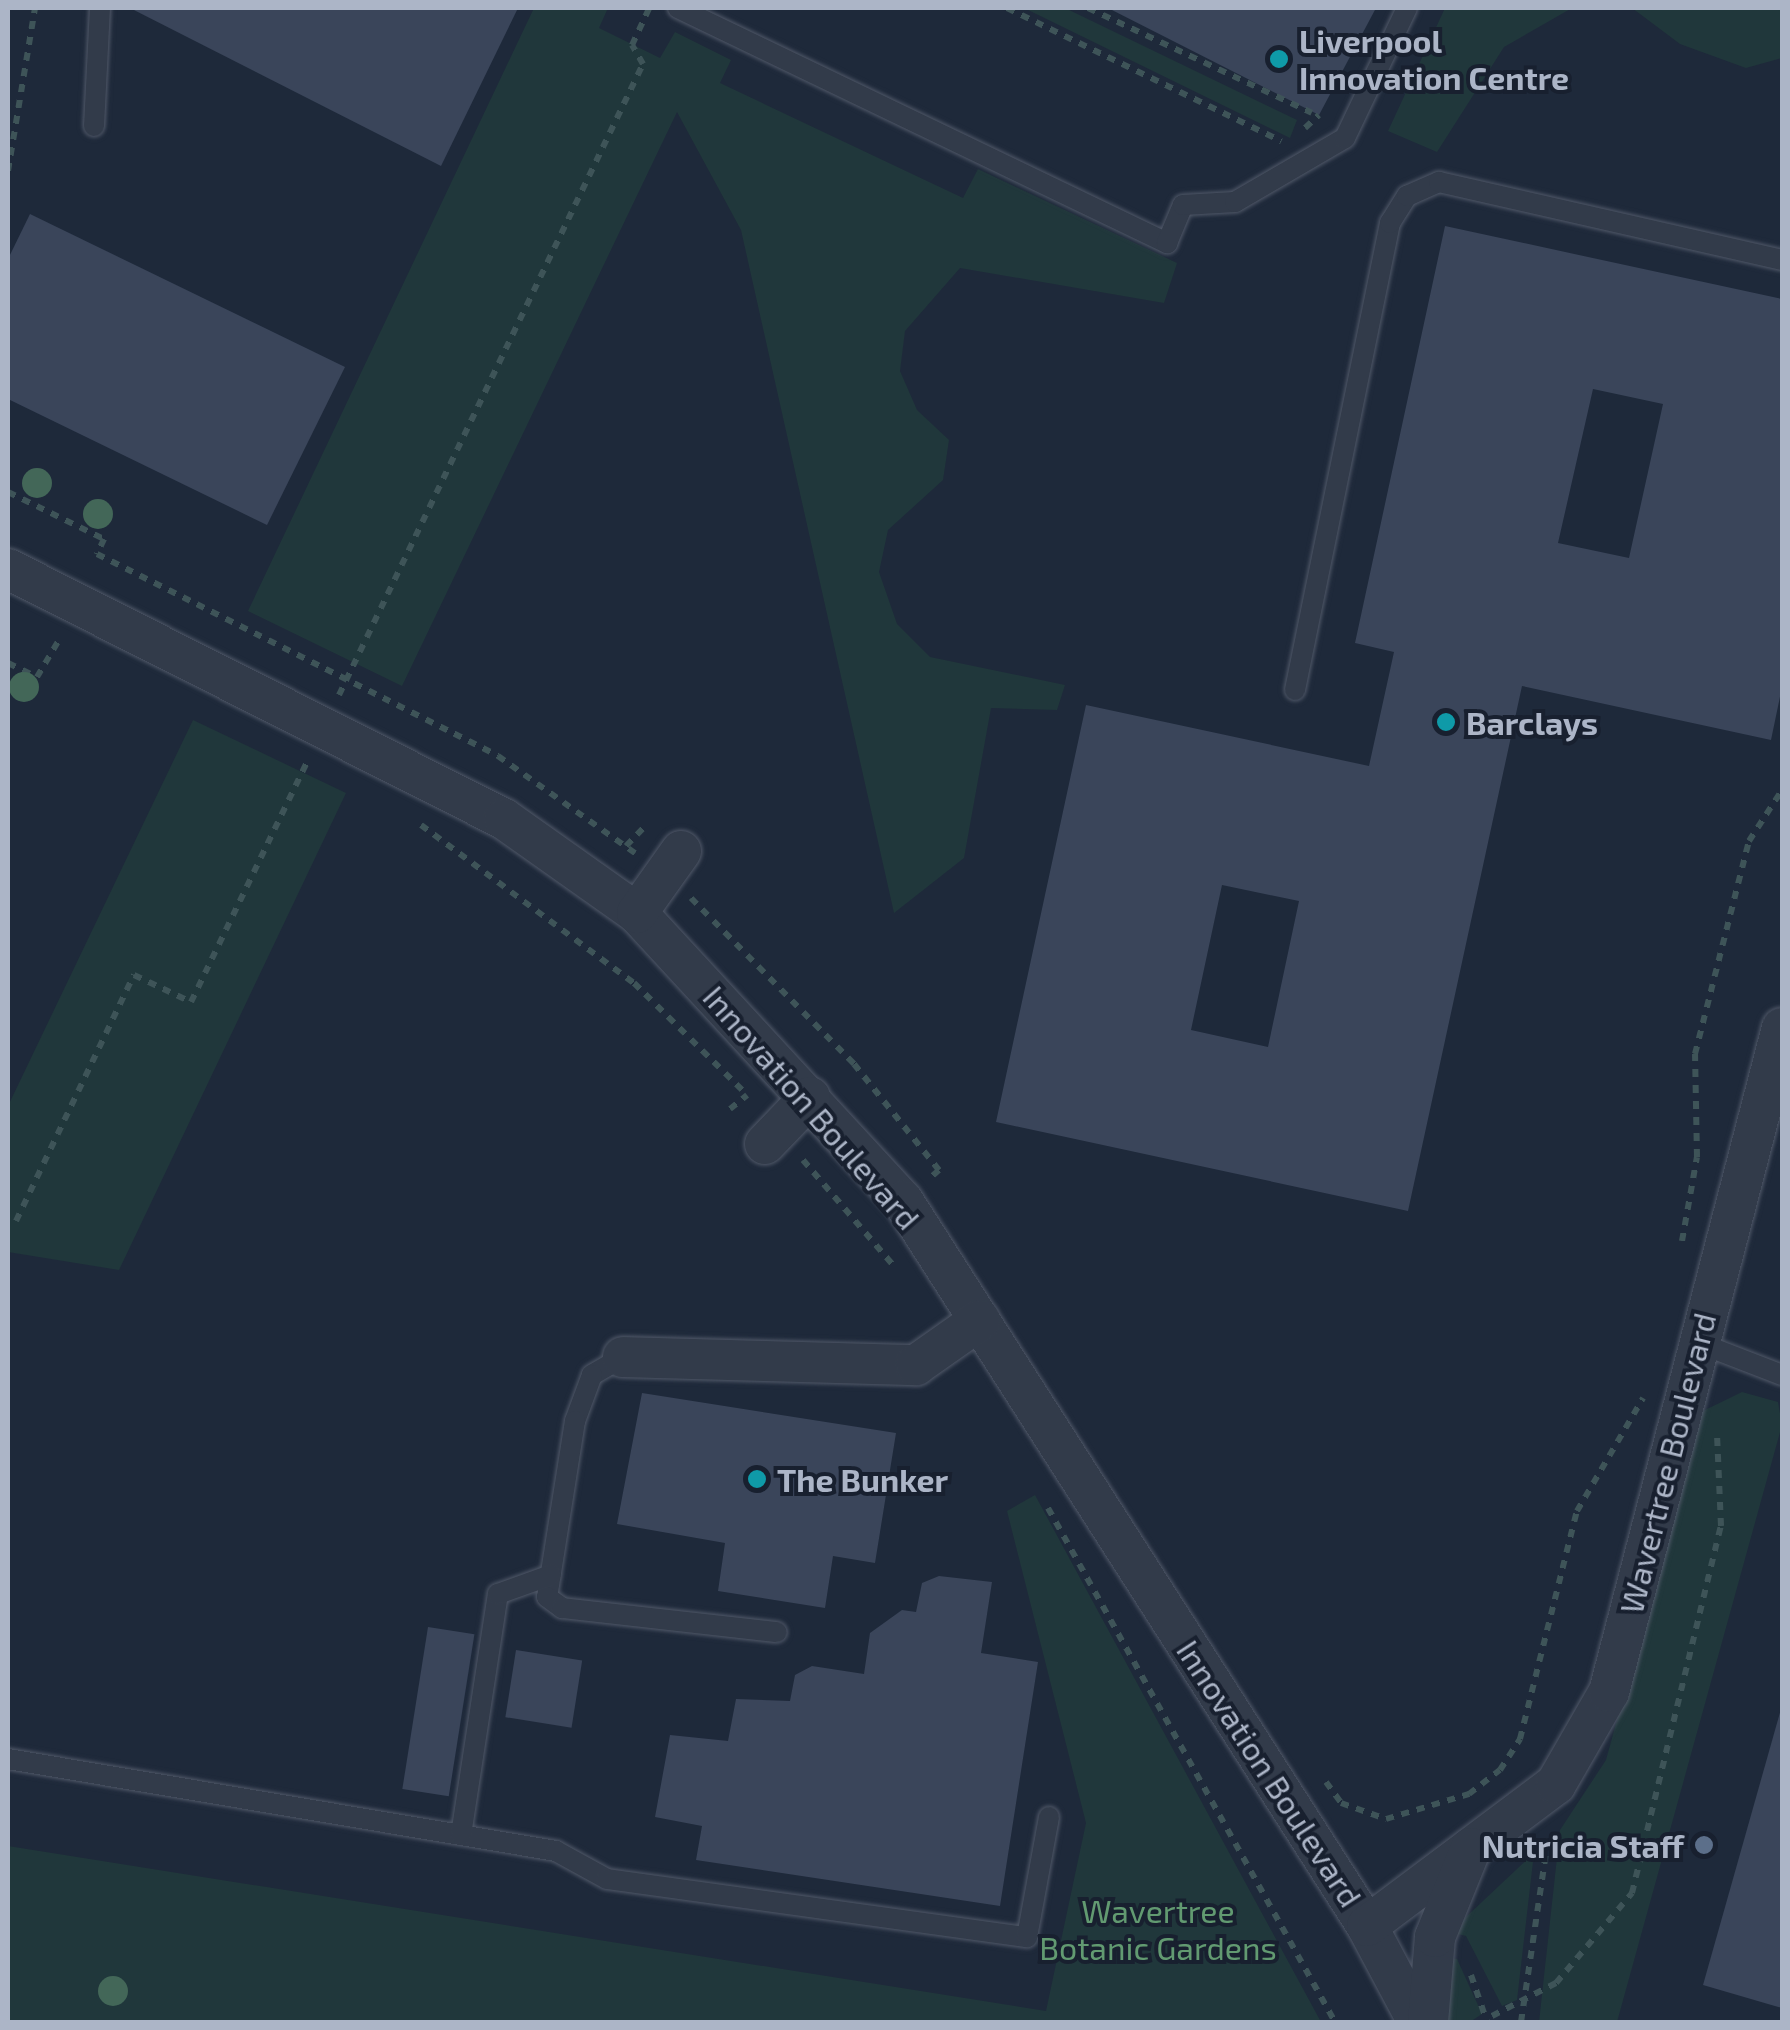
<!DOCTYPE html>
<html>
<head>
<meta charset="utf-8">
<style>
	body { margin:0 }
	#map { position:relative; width:1790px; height:2030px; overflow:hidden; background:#1e293a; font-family:"Exo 2",sans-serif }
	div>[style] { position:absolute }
	.green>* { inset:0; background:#20373b }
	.building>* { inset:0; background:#3a455a; transform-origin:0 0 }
	.path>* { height:6px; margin-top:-3px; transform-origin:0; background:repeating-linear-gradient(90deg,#3e5458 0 8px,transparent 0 16px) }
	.roads { filter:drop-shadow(0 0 2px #505868) drop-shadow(0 0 2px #505868) }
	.service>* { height:20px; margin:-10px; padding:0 10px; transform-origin:10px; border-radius:10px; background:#323b4a }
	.minor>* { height:40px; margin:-20px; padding:0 20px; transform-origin:20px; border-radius:20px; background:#323b4a }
	.trees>* { width:30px; height:30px; margin:-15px; border-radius:50%; background:#436758 }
	.dots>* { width:28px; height:28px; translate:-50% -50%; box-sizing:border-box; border:5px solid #18202f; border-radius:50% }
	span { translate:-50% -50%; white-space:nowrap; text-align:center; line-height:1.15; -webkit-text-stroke:8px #18202f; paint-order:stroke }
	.poi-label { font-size:32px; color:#acb5c7; font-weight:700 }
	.left { translate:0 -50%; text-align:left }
	.right { translate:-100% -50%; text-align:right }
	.street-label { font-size:32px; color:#acb5c7 }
	.park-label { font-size:32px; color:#629a71 }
	.frame { position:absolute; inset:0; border:10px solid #acb5c7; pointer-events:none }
</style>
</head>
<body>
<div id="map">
	<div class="green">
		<div style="clip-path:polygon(534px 8px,608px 8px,599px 28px,660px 58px,675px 32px,731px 60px,720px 83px,963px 198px,978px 169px,1177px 263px,1164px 303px,960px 268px,905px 331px,900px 371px,917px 410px,949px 440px,943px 480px,888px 530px,879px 572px,897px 624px,930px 657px,1065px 685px,1057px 710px,991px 708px,964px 858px,894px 913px,741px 230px,677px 112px,402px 686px,248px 611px)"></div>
		<div style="clip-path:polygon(1024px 8px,1065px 8px,1297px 120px,1290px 138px)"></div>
		<div style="clip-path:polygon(1445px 8px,1572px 8px,1504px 47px,1437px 152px,1388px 131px)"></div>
		<div style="clip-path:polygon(1632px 8px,1781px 8px,1782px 58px,1746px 68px,1680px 44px)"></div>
		<div style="clip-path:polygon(193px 720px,346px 793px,119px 1270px,8px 1252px,8px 1106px)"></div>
		<div style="clip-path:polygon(1742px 1392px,1778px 1402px,1782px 1425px,1617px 2022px,1539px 2022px,1560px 1830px,1606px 1760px,1701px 1412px)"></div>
		<div style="clip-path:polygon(1035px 1495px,1321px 2022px,8px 2022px,8px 1846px,1046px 2011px,1086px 1823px,1007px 1511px)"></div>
		<div style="clip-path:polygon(1534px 1853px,1517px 2000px,1502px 2006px,1466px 1936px,1450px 1932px)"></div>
		<div style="clip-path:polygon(1442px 1959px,1457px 1959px,1482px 2014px,1470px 2022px,1448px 2022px)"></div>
	</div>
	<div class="building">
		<div style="clip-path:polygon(130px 8px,518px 8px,441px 166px)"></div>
		<div style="clip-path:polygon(1108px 8px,1376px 8px,1319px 115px)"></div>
		<div style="clip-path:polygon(30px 214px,345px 367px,267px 525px,8px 399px,8px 259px)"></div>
		<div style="clip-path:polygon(evenodd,1445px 226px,1782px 299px,1782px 687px,1771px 740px,1522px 686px,1408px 1211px,996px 1122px,1086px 705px,1369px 766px,1394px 652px,1355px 643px,1445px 226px,1593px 389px,1663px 404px,1629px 558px,1558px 543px,1593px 389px,1445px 226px,1222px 885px,1299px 901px,1268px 1047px,1191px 1030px,1222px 885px)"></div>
		<div style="clip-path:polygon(642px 1393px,896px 1433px,875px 1563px,833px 1556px,825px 1608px,718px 1591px,725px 1543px,617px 1524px)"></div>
		<div style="clip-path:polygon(939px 1576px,992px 1582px,981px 1653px,1038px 1662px,1000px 1906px,696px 1860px,702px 1826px,655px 1817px,670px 1735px,728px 1741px,736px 1699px,790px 1701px,795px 1675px,812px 1666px,864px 1674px,870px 1633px,902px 1610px,916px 1612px,922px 1583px)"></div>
		<div style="left:428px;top:1627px;width:47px;height:164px;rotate:9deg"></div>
		<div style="left:516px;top:1650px;width:67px;height:68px;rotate:9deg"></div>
		<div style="clip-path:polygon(1781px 1709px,1782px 1709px,1782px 2008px,1703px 1985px)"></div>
	</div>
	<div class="path">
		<div style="left:1007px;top:8px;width:305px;rotate:25.9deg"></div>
		<div style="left:1088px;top:8px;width:247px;rotate:25.1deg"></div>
		<div style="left:1305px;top:128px;width:19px;rotate:-43deg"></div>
		<div style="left:8px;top:171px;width:165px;rotate:-80.6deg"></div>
		<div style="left:8px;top:492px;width:107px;rotate:26.1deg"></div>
		<div style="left:104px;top:539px;width:17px;rotate:115deg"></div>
		<div style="left:97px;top:554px;width:449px;rotate:26.7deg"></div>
		<div style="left:498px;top:756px;width:168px;rotate:35.3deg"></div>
		<div style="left:8px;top:663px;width:32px;rotate:26deg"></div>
		<div style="left:37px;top:677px;width:43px;rotate:-59.3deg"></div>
		<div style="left:339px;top:695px;width:700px;rotate:-64.28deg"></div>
		<div style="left:643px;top:64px;width:22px;rotate:-120deg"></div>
		<div style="left:632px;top:45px;width:40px;rotate:-65deg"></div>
		<div style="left:421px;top:825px;width:265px;rotate:36.6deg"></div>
		<div style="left:634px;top:983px;width:152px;rotate:44.7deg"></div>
		<div style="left:626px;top:846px;width:29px;rotate:-46deg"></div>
		<div style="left:691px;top:898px;width:233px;rotate:45.5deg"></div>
		<div style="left:854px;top:1064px;width:136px;rotate:51.3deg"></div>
		<div style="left:939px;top:1170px;width:9px;rotate:139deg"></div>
		<div style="left:730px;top:1109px;width:22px;rotate:-39deg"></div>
		<div style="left:803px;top:1160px;width:140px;rotate:49.4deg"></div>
		<div style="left:16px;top:1221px;width:273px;rotate:-64.4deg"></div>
		<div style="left:134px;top:975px;width:63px;rotate:25.3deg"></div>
		<div style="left:191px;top:1002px;width:267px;rotate:-64.2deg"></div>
		<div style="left:1682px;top:1241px;width:85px;rotate:-79.9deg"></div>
		<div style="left:1697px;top:1157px;width:103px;rotate:-91.1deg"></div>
		<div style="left:1695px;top:1054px;width:220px;rotate:-75.8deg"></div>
		<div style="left:1749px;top:841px;width:61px;rotate:-57.1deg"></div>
		<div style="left:1048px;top:1508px;width:589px;rotate:60.82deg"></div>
		<div style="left:1326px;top:1782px;width:26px;rotate:54deg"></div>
		<div style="left:1341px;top:1803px;width:48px;rotate:19.6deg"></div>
		<div style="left:1386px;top:1819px;width:87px;rotate:-16.8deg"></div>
		<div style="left:1469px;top:1794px;width:39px;rotate:-38deg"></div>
		<div style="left:1500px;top:1770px;width:37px;rotate:-57deg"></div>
		<div style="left:1520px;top:1739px;width:235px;rotate:-76deg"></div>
		<div style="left:1577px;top:1511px;width:131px;rotate:-59.7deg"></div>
		<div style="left:1471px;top:1975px;width:50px;rotate:71.2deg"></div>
		<div style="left:1492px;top:2016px;width:72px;rotate:-27.3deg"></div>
		<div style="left:1556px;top:1983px;width:118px;rotate:-49.8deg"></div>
		<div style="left:1632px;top:1893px;width:378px;rotate:-76.4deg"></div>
		<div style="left:1721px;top:1526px;width:90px;rotate:-92.5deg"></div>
		<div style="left:1521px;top:2022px;width:184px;rotate:-81.6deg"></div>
	</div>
	<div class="roads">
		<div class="service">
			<div style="left:678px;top:8px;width:543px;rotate:25.67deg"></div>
			<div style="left:1167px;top:243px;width:41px;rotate:-67.2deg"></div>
			<div style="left:1183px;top:205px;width:52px;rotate:-3.3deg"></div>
			<div style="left:1235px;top:202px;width:127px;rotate:-30.2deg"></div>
			<div style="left:1345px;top:138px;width:144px;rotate:-64.5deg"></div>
			<div style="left:94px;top:126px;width:118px;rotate:-87.1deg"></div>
			<div style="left:1295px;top:690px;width:477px;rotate:-78.5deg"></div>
			<div style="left:1390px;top:223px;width:32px;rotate:-58deg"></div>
			<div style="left:1407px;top:196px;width:35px;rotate:-24deg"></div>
			<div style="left:1439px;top:182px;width:352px;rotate:12.8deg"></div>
			<div style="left:1699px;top:1343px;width:89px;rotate:21.1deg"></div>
			<div style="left:623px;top:1357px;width:36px;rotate:150deg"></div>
			<div style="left:592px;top:1375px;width:49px;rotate:110.3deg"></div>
			<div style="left:575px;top:1421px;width:178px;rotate:99deg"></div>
			<div style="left:547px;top:1597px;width:19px;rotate:36deg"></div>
			<div style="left:562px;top:1608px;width:216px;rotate:6.4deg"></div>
			<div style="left:8px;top:1759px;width:556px;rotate:9.53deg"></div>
			<div style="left:556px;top:1851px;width:58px;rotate:28.8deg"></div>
			<div style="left:607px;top:1879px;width:424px;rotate:7.9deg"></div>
			<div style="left:1027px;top:1937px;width:122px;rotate:-79.6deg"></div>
			<div style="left:461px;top:1835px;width:244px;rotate:-81.3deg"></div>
			<div style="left:498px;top:1594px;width:56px;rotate:-19.7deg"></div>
		</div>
		<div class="minor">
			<div style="left:8px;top:569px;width:555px;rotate:26.75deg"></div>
			<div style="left:504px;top:819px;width:163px;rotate:35.3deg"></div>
			<div style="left:637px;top:913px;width:392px;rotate:47.3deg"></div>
			<div style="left:903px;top:1201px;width:861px;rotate:57.38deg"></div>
			<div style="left:1367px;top:1926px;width:109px;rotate:62deg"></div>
			<div style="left:637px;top:913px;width:76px;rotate:-54.6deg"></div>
			<div style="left:765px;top:1144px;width:65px;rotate:-46.2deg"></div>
			<div style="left:623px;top:1357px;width:293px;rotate:1.6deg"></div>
			<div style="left:916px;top:1365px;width:78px;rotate:-35.1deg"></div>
			<div style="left:1367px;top:1926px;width:236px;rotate:-36.9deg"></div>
			<div style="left:1556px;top:1784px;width:106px;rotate:-60.1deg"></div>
			<div style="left:1609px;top:1692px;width:686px;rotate:-75.4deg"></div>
			<div style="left:1428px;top:2022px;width:85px;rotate:-85.3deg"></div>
			<div style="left:1435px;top:1937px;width:96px;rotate:-68deg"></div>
		</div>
	</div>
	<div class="trees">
		<div style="left:37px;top:483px"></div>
		<div style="left:98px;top:514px"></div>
		<div style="left:24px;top:687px"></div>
		<div style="left:113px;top:1991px"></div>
	</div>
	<div class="dots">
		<div style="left:1279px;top:59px;background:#0f9aa8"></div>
		<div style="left:1446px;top:722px;background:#0f9aa8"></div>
		<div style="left:757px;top:1479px;background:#0f9aa8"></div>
		<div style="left:1704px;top:1845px;background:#5c6f8a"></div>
	</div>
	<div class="poi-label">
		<span class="left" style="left:1299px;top:59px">Liverpool<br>Innovation Centre</span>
		<span class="left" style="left:1466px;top:722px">Barclays</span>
		<span class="left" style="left:777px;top:1479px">The Bunker</span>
		<span class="right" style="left:1684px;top:1845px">Nutricia Staff</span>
	</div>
	<div class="street-label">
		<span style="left:812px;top:1107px;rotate:49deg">Innovation Boulevard</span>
		<span style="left:1667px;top:1463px;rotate:-76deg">Wavertree Boulevard</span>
		<span style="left:1270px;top:1773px;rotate:57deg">Innovation Boulevard</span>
	</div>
	<div class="park-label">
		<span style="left:1158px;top:1929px">Wavertree<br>Botanic Gardens</span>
	</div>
	<div class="frame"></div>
</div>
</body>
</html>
